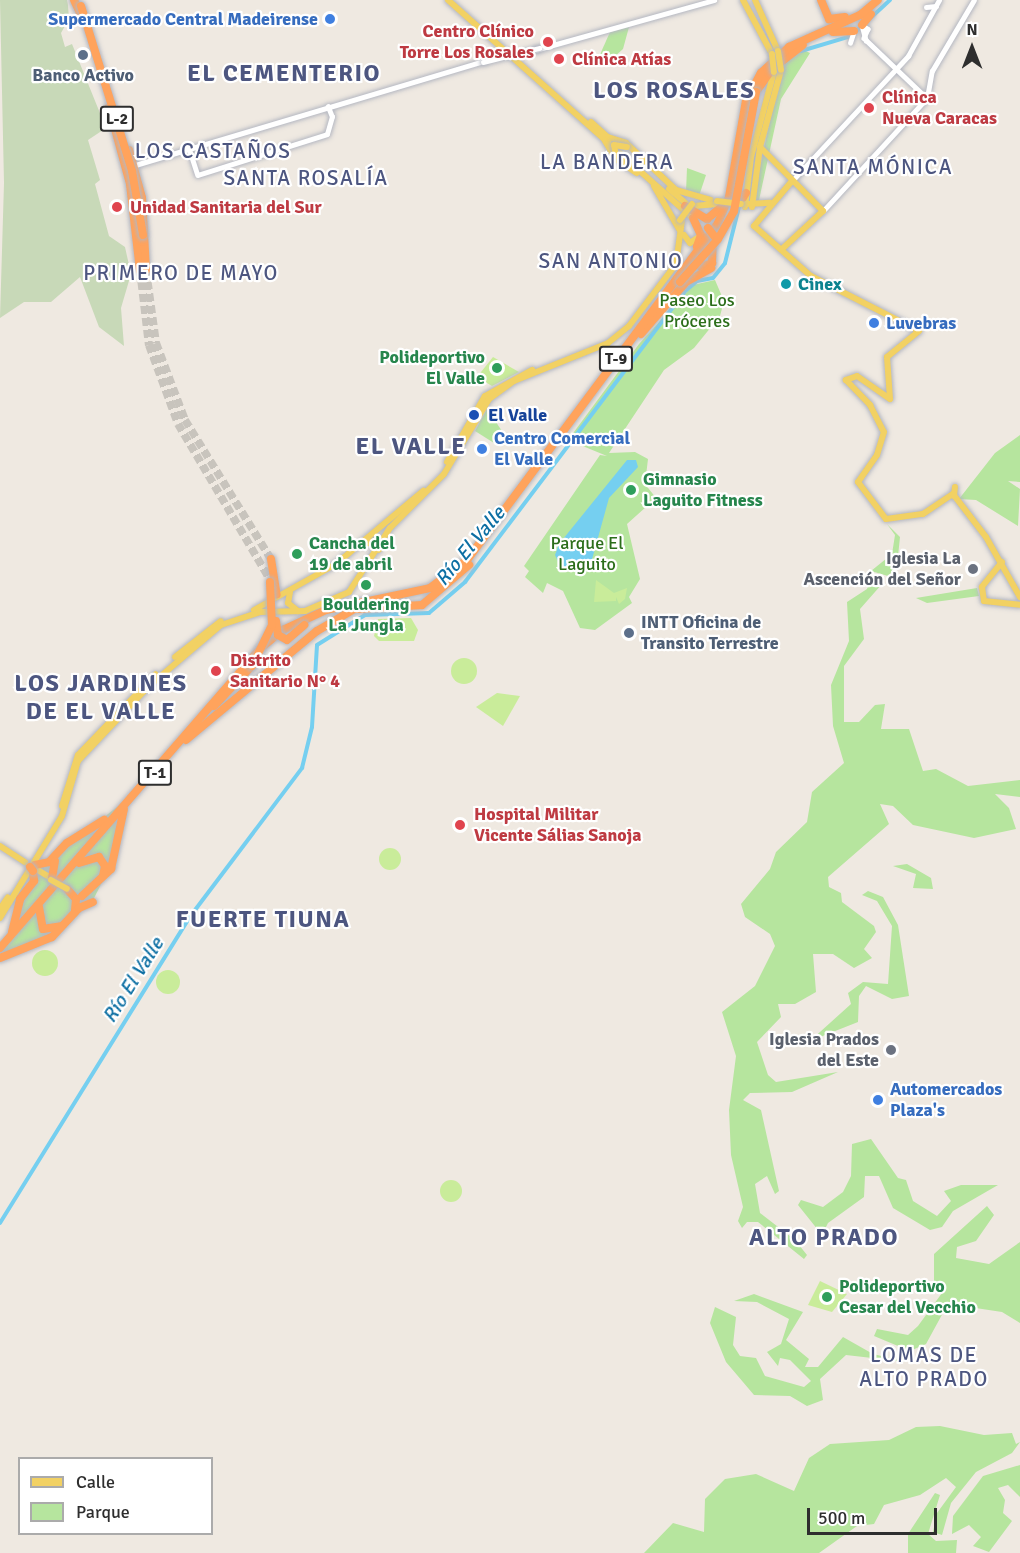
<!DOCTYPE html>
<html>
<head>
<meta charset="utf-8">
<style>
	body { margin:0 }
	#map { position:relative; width:1020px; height:1553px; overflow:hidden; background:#efe9e1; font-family:Signika,sans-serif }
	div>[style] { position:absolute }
	.green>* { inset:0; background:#b6e59e }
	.cemetery>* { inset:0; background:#c8d9b8 }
	.pitch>* { inset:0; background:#c9ec9a }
	.round { border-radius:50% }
	.water>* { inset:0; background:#75cff0 }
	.river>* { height:4px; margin:-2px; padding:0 2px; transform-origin:2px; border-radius:2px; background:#75cff0 }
	.highway-tunnel>* { height:8px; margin-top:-4px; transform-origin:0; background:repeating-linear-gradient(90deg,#c8c4bd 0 8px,transparent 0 12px) }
	.roads { filter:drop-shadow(0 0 2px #b4b7c1) drop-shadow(0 0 2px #b4b7c1) }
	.minor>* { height:4.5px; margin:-2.25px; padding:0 2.25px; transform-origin:2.25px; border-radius:2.25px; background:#fff }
	.major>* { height:6px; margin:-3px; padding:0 3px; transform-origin:3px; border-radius:3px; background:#f2d163 }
	.highway>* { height:8px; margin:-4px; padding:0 4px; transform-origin:4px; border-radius:4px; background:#ffa35c }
	.bridges { filter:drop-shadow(0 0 2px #b4b7c1) drop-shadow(0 0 2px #b4b7c1) }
	.minor-bridge>* { height:4.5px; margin:-2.25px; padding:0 2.25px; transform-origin:2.25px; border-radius:2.25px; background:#fff }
	.major-bridge>* { height:6px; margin:-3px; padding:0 3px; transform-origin:3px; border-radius:3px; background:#f2d163 }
	.highway-bridge>* { height:8px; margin:-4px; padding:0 4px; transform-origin:4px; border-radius:4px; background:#ffa35c }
	.dots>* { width:16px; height:16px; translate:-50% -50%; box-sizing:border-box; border:3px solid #fff; border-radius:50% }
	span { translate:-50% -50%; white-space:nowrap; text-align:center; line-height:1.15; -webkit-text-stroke:4.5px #fff; paint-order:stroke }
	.shield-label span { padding:2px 4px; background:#fff; border:2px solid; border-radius:4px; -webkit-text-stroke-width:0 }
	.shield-label { font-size:16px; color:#2e2e2e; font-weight:700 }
	.shop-label { font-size:18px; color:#366cbe; font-weight:700 }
	.right { translate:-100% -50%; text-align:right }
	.left { translate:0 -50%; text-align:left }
	.health-label { font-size:18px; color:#be3a42; font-weight:700 }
	.service-label { font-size:18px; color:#4e5e75; font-weight:700 }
	.culture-label { font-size:18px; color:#0d838f; font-weight:700 }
	.park-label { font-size:18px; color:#2c6e1b }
	.leisure-label { font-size:18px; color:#27864d; font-weight:700 }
	.transit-label { font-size:18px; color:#164399; font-weight:700 }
	.worship-label { font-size:18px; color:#5b616d; font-weight:700 }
	.water-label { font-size:20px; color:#0d6fa3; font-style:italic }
	.quarter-label { font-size:21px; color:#4d5680; letter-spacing:1.5px }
	.district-label { font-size:24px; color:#4d5680; font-weight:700; letter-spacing:1.5px }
	.legend { position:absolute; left:18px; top:1457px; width:195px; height:78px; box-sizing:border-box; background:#fff; border:2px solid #ababab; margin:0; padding:8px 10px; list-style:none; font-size:18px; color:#2e2e2e }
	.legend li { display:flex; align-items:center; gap:12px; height:30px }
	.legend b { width:30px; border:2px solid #ababab }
	.north { position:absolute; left:942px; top:18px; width:60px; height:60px; -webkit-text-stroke:4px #fff; paint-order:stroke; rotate:0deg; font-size:16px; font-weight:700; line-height:24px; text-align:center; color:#2e2e2e }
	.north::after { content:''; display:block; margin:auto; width:21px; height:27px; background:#2e2e2e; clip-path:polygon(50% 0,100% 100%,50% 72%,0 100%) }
	.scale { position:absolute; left:807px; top:1508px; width:130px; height:27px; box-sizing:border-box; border:3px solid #2e2e2e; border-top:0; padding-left:8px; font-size:18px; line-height:21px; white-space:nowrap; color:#2e2e2e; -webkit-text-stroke:4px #fff; paint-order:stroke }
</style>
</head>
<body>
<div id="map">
	<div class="green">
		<div style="clip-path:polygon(629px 27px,623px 49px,613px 58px,598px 59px,610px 32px)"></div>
		<div style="clip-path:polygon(799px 48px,810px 53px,781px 99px,759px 200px,753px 202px,783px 56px)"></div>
		<div style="clip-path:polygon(687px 168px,706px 175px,699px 196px,686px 192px)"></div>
		<div style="clip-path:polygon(715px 280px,724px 301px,720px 316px,694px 348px,664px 370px,609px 453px,635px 452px,648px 459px,645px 484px,656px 498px,627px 524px,640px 579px,629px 597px,632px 603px,595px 630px,580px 628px,563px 591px,547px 583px,543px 593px,525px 577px,529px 571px,524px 566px,600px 455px,607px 456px,568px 440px,639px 344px,693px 285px)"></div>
		<div style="clip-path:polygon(487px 409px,502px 431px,494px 443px,475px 431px)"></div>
		<div style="clip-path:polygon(1020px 435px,1020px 482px,1008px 481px,1020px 489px,1018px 526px,976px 500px,959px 499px,995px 453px)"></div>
		<div style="clip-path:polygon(887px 524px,900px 537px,897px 566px,888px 576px,871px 571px,892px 554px,895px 535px)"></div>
		<div style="clip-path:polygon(870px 580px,882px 584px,860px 609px,864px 639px,844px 666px,844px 722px,859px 722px,875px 705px,885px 704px,881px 729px,909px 729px,923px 771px,936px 769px,968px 786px,1020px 780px,1020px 797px,995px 794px,1009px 808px,1016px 829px,974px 838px,913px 825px,893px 806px,880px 804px,889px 824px,828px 877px,829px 887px,841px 893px,842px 902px,874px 926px,876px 932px,864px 949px,872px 958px,854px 968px,833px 954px,813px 954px,816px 992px,795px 1004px,778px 1004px,781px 1017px,757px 1042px,768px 1075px,776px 1082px,838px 1072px,792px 1092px,750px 1093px,743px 1100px,761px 1110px,779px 1191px,775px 1194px,767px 1176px,755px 1184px,760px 1213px,795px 1240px,807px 1255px,804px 1259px,758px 1222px,747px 1222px,742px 1228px,738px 1221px,743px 1207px,731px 1155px,729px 1110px,736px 1056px,722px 1012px,755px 986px,775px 946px,770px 934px,745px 917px,741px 904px,770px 869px,776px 852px,807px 822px,812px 792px,844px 763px,833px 726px,831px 685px,849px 641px,847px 602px,867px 589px)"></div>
		<div style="clip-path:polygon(977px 588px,979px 596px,927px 603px,916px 598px)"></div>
		<div style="clip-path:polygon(127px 799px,12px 931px,34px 873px)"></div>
		<div style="clip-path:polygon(124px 809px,115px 857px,93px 900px,41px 942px,0 954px)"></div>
		<div style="clip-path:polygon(907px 864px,931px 878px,933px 889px,913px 888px,916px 874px,893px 866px)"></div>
		<div style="clip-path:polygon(868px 891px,883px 897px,898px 925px,909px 996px,892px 999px,866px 986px,859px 996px,858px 1022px,810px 1041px,851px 1004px,848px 993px,863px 982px,888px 984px,892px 926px,877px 901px,862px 895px)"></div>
		<div style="clip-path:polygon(871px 1139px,898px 1178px,906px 1180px,913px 1201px,937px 1216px,951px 1201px,944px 1191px,961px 1185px,998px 1185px,953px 1211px,942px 1227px,930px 1230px,893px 1208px,879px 1176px,865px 1176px,864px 1197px,828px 1223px,822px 1235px,798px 1205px,801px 1200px,823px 1207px,843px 1192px,851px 1176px,852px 1144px)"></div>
		<div style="clip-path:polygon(987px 1206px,994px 1215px,976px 1241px,957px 1247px,956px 1258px,989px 1264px,1020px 1242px,1020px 1323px,1002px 1312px,969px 1307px,957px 1315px,944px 1311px,926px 1344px,910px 1351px,874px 1336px,877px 1329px,908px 1335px,918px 1326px,942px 1293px,934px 1284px,934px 1254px)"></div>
		<div style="clip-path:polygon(754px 1294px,803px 1312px,786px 1340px,809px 1359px,805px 1367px,818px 1367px,843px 1337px,873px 1354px,907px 1362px,846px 1355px,820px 1379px,823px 1400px,807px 1406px,790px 1396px,754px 1395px,726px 1362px,710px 1323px,715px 1307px,736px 1317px,733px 1345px,740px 1356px,756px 1358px,765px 1376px,804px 1387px,811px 1381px,790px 1360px,780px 1358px,778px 1366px,767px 1352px,781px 1344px,789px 1319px,757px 1302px,734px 1301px)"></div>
		<div style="clip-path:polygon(940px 1426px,984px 1435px,1012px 1433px,1016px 1444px,1020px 1442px,1012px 1453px,976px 1472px,951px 1503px,942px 1535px,933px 1532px,937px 1513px,956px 1487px,946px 1478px,920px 1495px,884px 1505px,874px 1524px,857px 1526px,819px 1553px,644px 1553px,673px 1523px,704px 1532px,705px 1499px,725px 1479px,756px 1474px,794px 1491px,809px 1458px,830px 1444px,889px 1440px,916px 1427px)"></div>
		<div style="clip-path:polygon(1020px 1465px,1020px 1497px,1008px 1485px,998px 1488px,1005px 1500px,1003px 1513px,1012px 1521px,989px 1552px,973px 1546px,981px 1537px,969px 1525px,952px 1534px,953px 1516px,983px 1476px)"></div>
		<div style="clip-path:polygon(935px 1493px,940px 1495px,928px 1534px,936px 1541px,957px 1540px,956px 1553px,908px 1553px,908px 1534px)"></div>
	</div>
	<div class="cemetery">
		<div style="clip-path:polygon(0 0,67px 0,68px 5px,69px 19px,61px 33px,65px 47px,72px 44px,106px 128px,88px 140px,100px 180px,95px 184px,109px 236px,125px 247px,131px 274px,121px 308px,124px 346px,99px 327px,80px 277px,51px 302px,24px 302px,0 318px,4px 183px)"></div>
	</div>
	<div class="pitch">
		<div style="clip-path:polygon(493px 357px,519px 372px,492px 386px,477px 377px)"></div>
		<div style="clip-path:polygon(596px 580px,614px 593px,627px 588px,625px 599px,619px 604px,616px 597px,616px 601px,594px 602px)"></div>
		<div style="clip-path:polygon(411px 618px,418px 630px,414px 641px,379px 641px,374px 636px,378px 619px)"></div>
		<div class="round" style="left:451px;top:658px;width:26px;height:26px"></div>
		<div style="clip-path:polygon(497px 693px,520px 696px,503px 726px,476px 707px)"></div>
		<div class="round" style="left:379px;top:848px;width:22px;height:22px"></div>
		<div class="round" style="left:32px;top:950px;width:26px;height:26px"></div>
		<div class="round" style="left:156px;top:970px;width:24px;height:24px"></div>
		<div class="round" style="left:440px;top:1180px;width:22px;height:22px"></div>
		<div style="clip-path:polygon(820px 1281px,847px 1294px,832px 1312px,808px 1305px)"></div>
	</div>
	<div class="water">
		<div style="clip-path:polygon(627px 460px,636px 460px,638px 467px,609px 498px,591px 563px,582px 572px,562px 570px,555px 555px,559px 544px)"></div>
	</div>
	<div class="river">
		<div style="left:801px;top:51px;width:52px;rotate:-16.7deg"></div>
		<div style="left:851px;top:36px;width:53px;rotate:-42.7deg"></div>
		<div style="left:0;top:1223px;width:359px;rotate:-58.2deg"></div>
		<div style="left:189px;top:918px;width:188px;rotate:-53deg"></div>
		<div style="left:302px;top:768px;width:42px;rotate:-76.3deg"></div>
		<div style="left:312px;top:727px;width:82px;rotate:-86.5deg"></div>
		<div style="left:317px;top:645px;width:57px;rotate:-32deg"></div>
		<div style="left:365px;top:615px;width:64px;rotate:-1.8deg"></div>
		<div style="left:429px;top:613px;width:48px;rotate:-40.7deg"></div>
		<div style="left:465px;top:582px;width:363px;rotate:-52.9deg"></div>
		<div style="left:684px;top:292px;width:17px;rotate:-40deg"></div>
		<div style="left:697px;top:281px;width:16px;rotate:-11deg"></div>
		<div style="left:713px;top:278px;width:19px;rotate:-51deg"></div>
		<div style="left:725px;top:263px;width:62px;rotate:-76deg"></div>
	</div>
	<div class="highway-tunnel">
		<div style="left:140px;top:270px;width:76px;rotate:83.2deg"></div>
		<div style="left:149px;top:345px;width:84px;rotate:69.8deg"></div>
		<div style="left:178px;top:424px;width:177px;rotate:59.4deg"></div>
		<div style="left:146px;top:270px;width:74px;rotate:82.2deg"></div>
		<div style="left:156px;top:343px;width:82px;rotate:69.4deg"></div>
		<div style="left:185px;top:420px;width:163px;rotate:58.3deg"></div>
	</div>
	<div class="roads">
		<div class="minor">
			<div style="left:926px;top:7px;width:10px;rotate:-6deg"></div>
			<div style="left:862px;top:25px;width:16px;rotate:75deg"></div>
			<div style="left:866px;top:40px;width:84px;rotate:43.6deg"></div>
			<div style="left:862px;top:25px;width:7px;rotate:34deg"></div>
			<div style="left:868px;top:29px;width:10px;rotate:114deg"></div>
			<div style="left:850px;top:43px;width:13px;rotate:-72deg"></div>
			<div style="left:535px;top:50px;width:186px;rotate:-15.6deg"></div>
			<div style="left:189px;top:148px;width:28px;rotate:72deg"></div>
			<div style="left:198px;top:175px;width:135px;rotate:-17.6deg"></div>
			<div style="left:327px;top:134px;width:18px;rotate:-74deg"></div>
			<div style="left:332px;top:117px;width:11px;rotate:-112deg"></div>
			<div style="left:132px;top:166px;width:368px;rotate:-16.6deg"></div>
			<div style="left:792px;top:181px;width:171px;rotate:-47.1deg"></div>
			<div style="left:908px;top:56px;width:64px;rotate:-61deg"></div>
			<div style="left:823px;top:211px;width:154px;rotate:-47.4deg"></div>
			<div style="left:927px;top:98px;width:27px;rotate:-80deg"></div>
			<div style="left:932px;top:71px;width:82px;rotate:-59.4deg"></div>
		</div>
		<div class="major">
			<div style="left:448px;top:0;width:328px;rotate:41.7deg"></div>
			<div style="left:743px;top:0;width:61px;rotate:61.8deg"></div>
			<div style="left:755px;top:0;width:56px;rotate:65.7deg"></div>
			<div style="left:591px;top:122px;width:25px;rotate:42deg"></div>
			<div style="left:608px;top:137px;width:19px;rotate:18deg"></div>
			<div style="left:626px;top:143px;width:69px;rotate:43.2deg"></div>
			<div style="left:676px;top:190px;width:36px;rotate:16deg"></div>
			<div style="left:605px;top:141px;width:21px;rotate:59deg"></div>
			<div style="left:616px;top:159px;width:25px;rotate:34deg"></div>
			<div style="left:760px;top:147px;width:90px;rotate:45.5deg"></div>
			<div style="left:823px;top:211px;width:57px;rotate:137.1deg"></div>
			<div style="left:792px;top:181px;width:59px;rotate:130.2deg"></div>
			<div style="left:754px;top:226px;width:76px;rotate:41.3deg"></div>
			<div style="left:811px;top:276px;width:121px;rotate:27deg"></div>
			<div style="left:654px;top:186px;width:50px;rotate:59.8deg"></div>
			<div style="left:669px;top:189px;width:26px;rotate:40deg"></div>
			<div style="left:748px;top:204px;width:22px;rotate:-3deg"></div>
			<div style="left:694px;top:206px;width:23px;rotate:-5deg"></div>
			<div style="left:745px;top:207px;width:50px;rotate:-83.2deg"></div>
			<div style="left:751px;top:157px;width:88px;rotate:-74.9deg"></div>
			<div style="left:752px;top:207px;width:61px;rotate:-82.4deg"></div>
			<div style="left:760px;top:147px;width:80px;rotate:-74.7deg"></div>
			<div style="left:684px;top:235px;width:10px;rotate:53deg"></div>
			<div style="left:690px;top:243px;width:11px;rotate:-34deg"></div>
			<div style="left:919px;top:331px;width:41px;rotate:140.9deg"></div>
			<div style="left:887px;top:357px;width:42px;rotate:85.9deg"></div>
			<div style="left:890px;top:399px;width:40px;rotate:-145.1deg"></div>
			<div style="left:857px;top:376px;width:12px;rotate:160deg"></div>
			<div style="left:846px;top:380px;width:35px;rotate:46deg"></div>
			<div style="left:870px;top:405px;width:30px;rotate:63deg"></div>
			<div style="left:884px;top:432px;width:24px;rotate:107deg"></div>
			<div style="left:877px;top:455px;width:33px;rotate:125deg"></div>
			<div style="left:858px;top:482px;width:46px;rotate:52.9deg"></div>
			<div style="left:886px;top:519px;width:37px;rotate:-8deg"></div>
			<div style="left:923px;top:514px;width:36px;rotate:-34deg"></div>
			<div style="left:447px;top:462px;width:76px;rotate:-60.1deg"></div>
			<div style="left:485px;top:396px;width:54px;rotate:-29deg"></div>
			<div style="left:953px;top:494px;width:54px;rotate:52.5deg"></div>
			<div style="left:986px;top:537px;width:69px;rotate:60.5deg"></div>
			<div style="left:954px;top:496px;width:9px;rotate:-84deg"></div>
			<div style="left:363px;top:545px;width:12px;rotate:-20deg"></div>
			<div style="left:374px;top:541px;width:10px;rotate:61deg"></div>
			<div style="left:1002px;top:562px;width:32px;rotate:129deg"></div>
			<div style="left:982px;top:587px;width:14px;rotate:82deg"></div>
			<div style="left:984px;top:601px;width:36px;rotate:6deg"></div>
			<div style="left:290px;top:592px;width:11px;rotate:100deg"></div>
			<div style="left:288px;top:603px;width:13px;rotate:39deg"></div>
			<div style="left:254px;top:610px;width:94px;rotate:-29.3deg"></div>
			<div style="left:336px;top:564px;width:114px;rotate:-40deg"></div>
			<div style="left:175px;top:657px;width:58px;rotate:-38deg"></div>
			<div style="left:62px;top:806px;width:53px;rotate:-72.6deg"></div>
			<div style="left:78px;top:755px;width:112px;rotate:-46.1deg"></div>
			<div style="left:0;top:846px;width:30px;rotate:33deg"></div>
			<div style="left:31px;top:866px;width:26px;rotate:31deg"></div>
			<div style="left:0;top:909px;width:14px;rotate:-56deg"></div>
			<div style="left:0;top:918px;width:119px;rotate:-58.7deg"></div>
			<div style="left:62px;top:816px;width:57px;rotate:-73.8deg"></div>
			<div style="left:78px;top:761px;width:103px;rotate:-46.6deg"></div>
			<div style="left:149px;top:686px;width:94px;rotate:-40.3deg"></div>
			<div style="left:221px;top:625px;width:41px;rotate:-18.4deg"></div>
			<div style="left:260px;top:612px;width:45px;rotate:-1.3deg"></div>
			<div style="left:305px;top:611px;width:48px;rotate:-23.4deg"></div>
			<div style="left:349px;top:592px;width:76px;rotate:-57.4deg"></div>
			<div style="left:390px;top:528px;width:76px;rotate:-45deg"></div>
			<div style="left:444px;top:474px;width:87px;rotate:-59deg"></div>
			<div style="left:489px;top:399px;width:31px;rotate:-36deg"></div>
			<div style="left:514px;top:381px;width:101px;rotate:-22deg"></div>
			<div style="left:608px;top:343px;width:27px;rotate:-39deg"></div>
			<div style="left:629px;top:326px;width:78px;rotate:-52.8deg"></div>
			<div style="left:676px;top:264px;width:44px;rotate:-82.2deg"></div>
		</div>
		<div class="highway">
			<div style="left:74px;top:0;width:17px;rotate:65deg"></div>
			<div style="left:821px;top:0;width:21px;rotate:67deg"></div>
			<div style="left:829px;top:19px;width:16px;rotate:-7deg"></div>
			<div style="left:862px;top:25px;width:14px;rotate:-51deg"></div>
			<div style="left:833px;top:32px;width:21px;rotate:-3deg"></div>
			<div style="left:756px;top:92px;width:28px;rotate:-55deg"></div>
			<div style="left:772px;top:69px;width:39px;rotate:-38deg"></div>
			<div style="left:109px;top:107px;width:80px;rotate:74.7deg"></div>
			<div style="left:130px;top:184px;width:87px;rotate:83.4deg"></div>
			<div style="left:129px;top:150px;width:50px;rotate:74.8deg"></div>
			<div style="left:142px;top:198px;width:72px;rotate:86.8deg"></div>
			<div style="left:736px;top:192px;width:9px;rotate:36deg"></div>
			<div style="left:743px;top:197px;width:5px;rotate:-53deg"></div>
			<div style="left:685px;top:206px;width:26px;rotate:31deg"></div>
			<div style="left:707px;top:219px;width:17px;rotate:-40deg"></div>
			<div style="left:693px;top:218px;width:19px;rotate:65deg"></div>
			<div style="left:701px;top:235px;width:12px;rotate:110deg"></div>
			<div style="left:698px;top:258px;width:9px;rotate:72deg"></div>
			<div style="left:701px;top:267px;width:12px;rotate:-20deg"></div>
			<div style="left:712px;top:263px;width:24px;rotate:-88deg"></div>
			<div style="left:641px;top:334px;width:69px;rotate:-49.1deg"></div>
			<div style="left:686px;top:282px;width:29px;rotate:-29deg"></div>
			<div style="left:271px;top:559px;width:36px;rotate:81deg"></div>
			<div style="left:356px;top:609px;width:66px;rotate:-3.5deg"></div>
			<div style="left:422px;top:605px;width:62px;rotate:-40.4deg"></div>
			<div style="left:214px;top:706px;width:55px;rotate:-46.5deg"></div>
			<div style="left:186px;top:740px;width:170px;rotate:-39.8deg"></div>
			<div style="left:317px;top:631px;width:45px;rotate:-30.5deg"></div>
			<div style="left:79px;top:863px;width:21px;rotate:-17deg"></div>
			<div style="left:99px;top:857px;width:11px;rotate:56deg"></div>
			<div style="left:105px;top:866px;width:10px;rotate:101deg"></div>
			<div style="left:35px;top:865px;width:14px;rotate:-12deg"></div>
			<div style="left:49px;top:862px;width:26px;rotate:-47deg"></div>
			<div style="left:67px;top:843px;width:44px;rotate:-31.9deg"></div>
			<div style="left:52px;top:878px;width:17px;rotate:-80deg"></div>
			<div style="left:67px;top:889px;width:13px;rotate:48deg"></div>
			<div style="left:76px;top:899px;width:11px;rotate:95deg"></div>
			<div style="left:82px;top:896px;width:40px;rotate:-43deg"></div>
			<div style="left:111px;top:869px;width:61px;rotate:-77.8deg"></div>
			<div style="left:39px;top:907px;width:22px;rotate:80deg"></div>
			<div style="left:43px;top:929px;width:18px;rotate:-9deg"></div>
			<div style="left:12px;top:932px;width:34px;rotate:-76deg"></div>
			<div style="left:20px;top:899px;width:23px;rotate:-52deg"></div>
			<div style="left:34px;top:881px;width:10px;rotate:-96deg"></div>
			<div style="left:0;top:948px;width:396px;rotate:-49deg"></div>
			<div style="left:260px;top:649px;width:30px;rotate:-40deg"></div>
			<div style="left:283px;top:630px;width:47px;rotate:-24.9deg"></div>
			<div style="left:326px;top:610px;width:106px;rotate:-11.9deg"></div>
			<div style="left:430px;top:588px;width:46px;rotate:-37.1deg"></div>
			<div style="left:467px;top:560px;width:420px;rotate:-53.3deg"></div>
			<div style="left:718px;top:223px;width:28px;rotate:-67deg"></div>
			<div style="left:729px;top:197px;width:97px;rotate:-80deg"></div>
			<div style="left:746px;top:101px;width:32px;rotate:-62deg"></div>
			<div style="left:761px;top:73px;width:38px;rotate:-43deg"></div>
			<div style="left:789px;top:47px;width:78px;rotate:-24.3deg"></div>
			<div style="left:860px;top:15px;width:23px;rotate:-40deg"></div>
			<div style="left:0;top:958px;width:56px;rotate:-22deg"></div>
			<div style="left:52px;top:937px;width:40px;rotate:-47deg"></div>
			<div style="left:79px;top:908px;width:15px;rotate:-23deg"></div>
		</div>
	</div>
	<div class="bridges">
		<div class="minor-bridge">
			<div style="left:483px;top:62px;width:58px;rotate:-14deg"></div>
		</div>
		<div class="major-bridge">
			<div style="left:778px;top:51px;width:19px;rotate:81deg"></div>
			<div style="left:772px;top:54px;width:18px;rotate:84deg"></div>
			<div style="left:616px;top:156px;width:11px;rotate:-100deg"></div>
			<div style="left:614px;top:145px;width:13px;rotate:9deg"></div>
			<div style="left:717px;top:201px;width:24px;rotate:7deg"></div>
			<div style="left:680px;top:220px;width:20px;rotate:-53deg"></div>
			<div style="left:51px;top:880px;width:18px;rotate:29deg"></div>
		</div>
		<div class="highway-bridge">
			<div style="left:81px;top:6px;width:173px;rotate:72.8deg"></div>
			<div style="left:132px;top:171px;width:65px;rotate:80.2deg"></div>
			<div style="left:708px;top:228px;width:11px;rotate:52deg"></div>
			<div style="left:680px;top:282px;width:57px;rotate:-48.5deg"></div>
			<div style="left:718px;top:239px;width:32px;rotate:-60deg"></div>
			<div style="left:734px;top:211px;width:121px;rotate:-79.5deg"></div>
			<div style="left:276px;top:621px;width:14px;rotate:82deg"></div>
			<div style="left:278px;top:635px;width:10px;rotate:29deg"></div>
			<div style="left:287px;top:640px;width:23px;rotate:-41deg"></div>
			<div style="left:252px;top:666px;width:46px;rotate:-64deg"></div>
			<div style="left:272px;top:625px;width:43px;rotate:-92.7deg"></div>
			<div style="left:30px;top:867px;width:5px;rotate:53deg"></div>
		</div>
	</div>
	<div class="dots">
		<div style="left:330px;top:19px;background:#3f7fe0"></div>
		<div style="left:548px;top:42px;background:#e0444e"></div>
		<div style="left:83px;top:55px;background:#5c6f8a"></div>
		<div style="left:559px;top:59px;background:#e0444e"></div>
		<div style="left:869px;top:108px;background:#e0444e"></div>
		<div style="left:117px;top:207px;background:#e0444e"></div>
		<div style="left:786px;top:284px;background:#0f9aa8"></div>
		<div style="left:874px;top:323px;background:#3f7fe0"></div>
		<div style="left:497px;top:368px;background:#2e9e5b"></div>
		<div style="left:474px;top:415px;background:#1a4fb4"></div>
		<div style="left:482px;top:449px;background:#3f7fe0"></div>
		<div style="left:631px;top:490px;background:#2e9e5b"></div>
		<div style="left:297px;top:554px;background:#2e9e5b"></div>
		<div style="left:973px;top:569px;background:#6b7280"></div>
		<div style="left:366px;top:585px;background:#2e9e5b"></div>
		<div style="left:629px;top:633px;background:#5c6f8a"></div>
		<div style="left:216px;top:671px;background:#e0444e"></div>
		<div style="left:460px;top:825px;background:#e0444e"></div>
		<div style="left:891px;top:1050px;background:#6b7280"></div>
		<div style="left:878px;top:1100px;background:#3f7fe0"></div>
		<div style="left:827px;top:1297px;background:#2e9e5b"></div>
	</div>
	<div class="shield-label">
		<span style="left:117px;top:119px">L-2</span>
		<span style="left:616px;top:359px">T-9</span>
		<span style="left:155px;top:773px">T-1</span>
	</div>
	<div class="shop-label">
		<span class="right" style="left:318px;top:19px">Supermercado Central Madeirense</span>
		<span class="left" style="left:886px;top:323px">Luvebras</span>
		<span class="left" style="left:494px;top:449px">Centro Comercial<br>El Valle</span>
		<span class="left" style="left:890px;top:1100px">Automercados<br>Plaza's</span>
	</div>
	<div class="health-label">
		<span class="right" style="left:534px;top:42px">Centro Clínico<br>Torre Los Rosales</span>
		<span class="left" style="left:572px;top:59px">Clínica Atías</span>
		<span class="left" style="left:882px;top:108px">Clínica<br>Nueva Caracas</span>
		<span class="left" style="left:130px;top:207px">Unidad Sanitaria del Sur</span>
		<span class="left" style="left:230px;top:671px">Distrito<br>Sanitario N° 4</span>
		<span class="left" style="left:474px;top:825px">Hospital Militar<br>Vicente Sálias Sanoja</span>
	</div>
	<div class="service-label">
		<span style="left:83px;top:75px">Banco Activo</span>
		<span class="left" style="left:641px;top:633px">INTT Oficina de<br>Transito Terrestre</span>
	</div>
	<div class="culture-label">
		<span class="left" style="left:798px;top:284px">Cinex</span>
	</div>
	<div class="park-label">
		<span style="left:697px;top:311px">Paseo Los<br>Próceres</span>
		<span style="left:587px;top:554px">Parque El<br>Laguito</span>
	</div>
	<div class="leisure-label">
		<span class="right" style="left:485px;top:368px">Polideportivo<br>El Valle</span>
		<span class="left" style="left:643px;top:490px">Gimnasio<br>Laguito Fitness</span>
		<span class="left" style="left:309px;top:554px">Cancha del<br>19 de abril</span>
		<span style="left:366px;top:615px">Bouldering<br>La Jungla</span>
		<span class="left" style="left:839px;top:1297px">Polideportivo<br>Cesar del Vecchio</span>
	</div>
	<div class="transit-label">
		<span class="left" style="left:488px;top:415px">El Valle</span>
	</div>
	<div class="worship-label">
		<span class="right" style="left:961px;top:569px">Iglesia La<br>Ascención del Señor</span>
		<span class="right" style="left:879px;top:1050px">Iglesia Prados<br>del Este</span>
	</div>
	<div class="water-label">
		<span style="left:470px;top:546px;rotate:-50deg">Río El Valle</span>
		<span style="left:133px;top:980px;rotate:-58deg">Río El Valle</span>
	</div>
	<div class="quarter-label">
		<span style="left:213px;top:151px">LOS CASTAÑOS</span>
		<span style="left:607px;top:162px">LA BANDERA</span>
		<span style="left:873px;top:167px">SANTA MÓNICA</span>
		<span style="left:306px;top:178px">SANTA ROSALÍA</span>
		<span style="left:611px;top:261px">SAN ANTONIO</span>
		<span style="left:181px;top:273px">PRIMERO DE MAYO</span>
		<span style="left:924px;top:1367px">LOMAS DE<br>ALTO PRADO</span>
	</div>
	<div class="district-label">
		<span style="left:284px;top:74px">EL CEMENTERIO</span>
		<span style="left:674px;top:91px">LOS ROSALES</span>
		<span style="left:411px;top:447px">EL VALLE</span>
		<span style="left:101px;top:698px">LOS JARDINES<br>DE EL VALLE</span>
		<span style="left:263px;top:920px">FUERTE TIUNA</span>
		<span style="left:824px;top:1238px">ALTO PRADO</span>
	</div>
	<ul class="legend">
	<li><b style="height:8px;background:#f2d163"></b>Calle</li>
	<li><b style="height:16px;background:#b6e59e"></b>Parque</li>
	</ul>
	<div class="north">N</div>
	<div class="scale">500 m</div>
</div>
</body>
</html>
